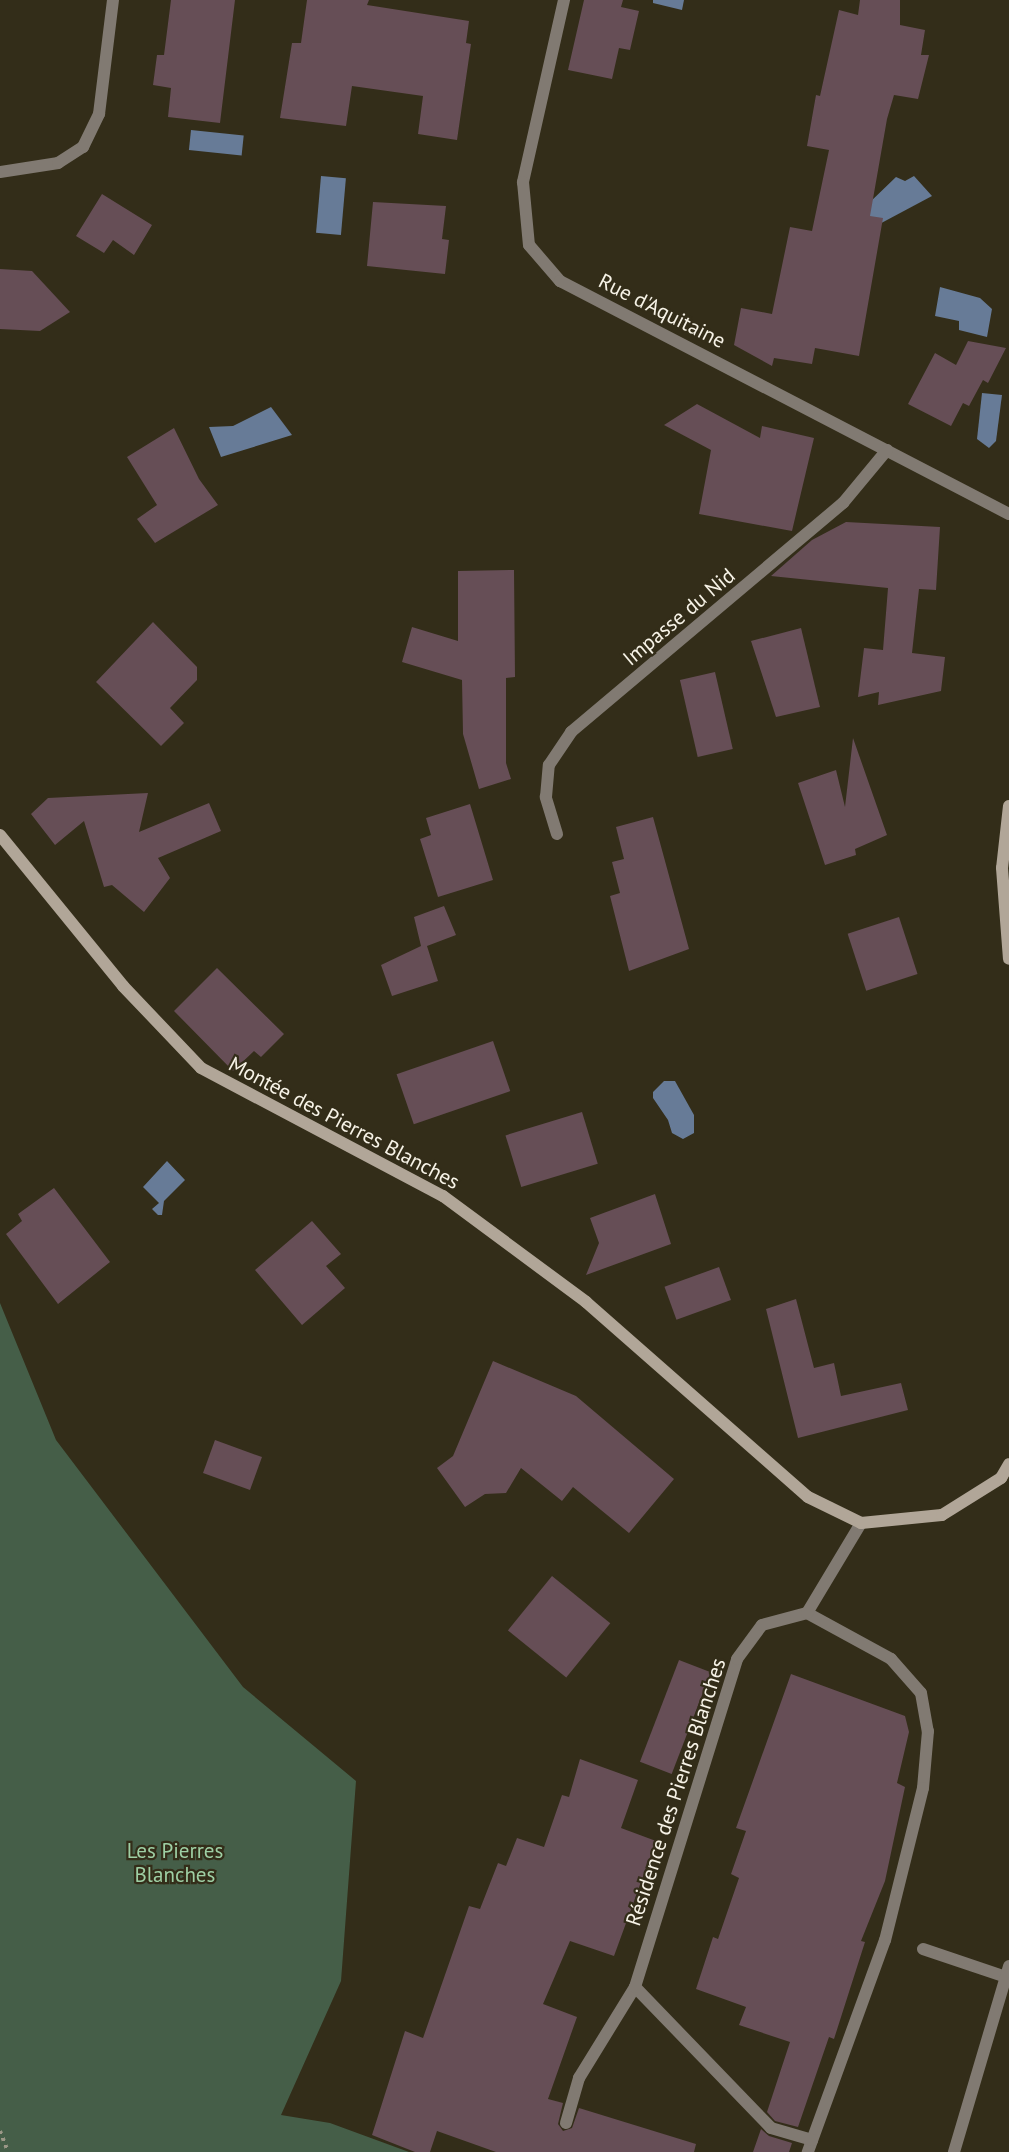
<!DOCTYPE html>
<html>
<head>
<meta charset="utf-8">
<style>
	body { margin:0 }
	#map { position:relative; width:1009px; height:2152px; overflow:hidden; background:#332d19; font-family:"PT Sans",sans-serif }
	div>[style] { position:absolute }
	.green>* { inset:0; background:#455e48 }
	.water>* { inset:0; background:#677b97; transform-origin:0 0 }
	.building>* { inset:0; background:#664e56; transform-origin:0 0 }
	.path>* { height:4px; margin-top:-2px; transform-origin:0; background:repeating-linear-gradient(90deg,#9b9787 0 3px,transparent 0 7.5px) }
	.lane>* { height:12px; margin:-6px; padding:0 6px; transform-origin:6px; border-radius:6px; background:#817a72 }
	.street>* { height:12px; margin:-6px; padding:0 6px; transform-origin:6px; border-radius:6px; background:#817a72 }
	.secondary>* { height:12px; margin:-6px; padding:0 6px; transform-origin:6px; border-radius:6px; background:#b1a698 }
	span { translate:-50% -50%; white-space:nowrap; text-align:center; line-height:1.15; -webkit-text-stroke:4.5px #332d19; paint-order:stroke }
	.street-label { font-size:21px; color:#f7f3e7 }
	.park-label { font-size:21px; color:#9ecfa4 }
</style>
</head>
<body>
<div id="map">
	<div class="green">
		<div style="clip-path:polygon(0 1303px,56px 1440px,243px 1687px,356px 1781px,341px 1981px,281px 2115px,330px 2123px,409px 2152px,0 2152px)"></div>
	</div>
	<div class="water">
		<div style="clip-path:polygon(653px 0,684px 0,682px 10px,653px 3px)"></div>
		<div style="left:191px;top:130px;width:53px;height:20px;rotate:6deg"></div>
		<div style="left:321px;top:176px;width:25px;height:57px;rotate:5deg"></div>
		<div style="clip-path:polygon(914px 176px,932px 196px,872px 228px,868px 204px,896px 177px,905px 181px)"></div>
		<div style="clip-path:polygon(940px 287px,980px 298px,992px 309px,987px 337px,959px 330px,959px 321px,935px 316px)"></div>
		<div style="clip-path:polygon(982px 393px,1002px 395px,996px 441px,989px 448px,977px 439px)"></div>
		<div style="clip-path:polygon(271px 407px,292px 435px,221px 457px,209px 427px,233px 426px)"></div>
		<div style="clip-path:polygon(664px 1081px,675px 1081px,694px 1115px,694px 1133px,683px 1139px,672px 1133px,668px 1120px,653px 1098px,653px 1092px)"></div>
		<div style="clip-path:polygon(167px 1161px,185px 1180px,164px 1201px,162px 1215px,158px 1215px,152px 1209px,159px 1203px,143px 1187px)"></div>
	</div>
	<div class="building">
		<div style="clip-path:polygon(171px 0,235px 0,220px 123px,168px 117px,171px 88px,153px 85px,157px 55px,164px 55px)"></div>
		<div style="clip-path:polygon(307px 0,369px 0,367px 5px,469px 21px,466px 43px,471px 44px,457px 140px,418px 134px,423px 96px,352px 86px,346px 126px,280px 118px,292px 43px,301px 43px)"></div>
		<div style="clip-path:polygon(584px 0,623px 0,621px 7px,639px 11px,630px 50px,619px 48px,612px 79px,568px 70px)"></div>
		<div style="clip-path:polygon(860px 0,900px 0,900px 25px,925px 30px,921px 55px,929px 55px,918px 99px,894px 95px,887px 119px,870px 216px,883px 218px,859px 356px,815px 348px,812px 364px,774px 358px,772px 366px,734px 345px,741px 308px,772px 314px,790px 227px,812px 231px,829px 150px,807px 146px,816px 95px,820px 96px,839px 10px,858px 15px)"></div>
		<div style="clip-path:polygon(102px 194px,152px 225px,134px 255px,113px 240px,104px 253px,76px 236px)"></div>
		<div style="clip-path:polygon(373px 202px,446px 206px,442px 239px,449px 240px,445px 274px,367px 266px)"></div>
		<div style="clip-path:polygon(0 269px,32px 271px,70px 312px,40px 331px,0 329px)"></div>
		<div style="clip-path:polygon(968px 341px,1006px 348px,988px 383px,983px 380px,969px 406px,963px 403px,951px 426px,908px 404px,935px 353px,956px 365px)"></div>
		<div style="clip-path:polygon(697px 404px,760px 438px,762px 426px,814px 438px,792px 531px,699px 514px,711px 450px,664px 425px)"></div>
		<div style="clip-path:polygon(174px 428px,199px 479px,218px 505px,155px 543px,137px 519px,157px 505px,127px 457px)"></div>
		<div style="clip-path:polygon(846px 522px,940px 527px,936px 590px,919px 589px,912px 653px,945px 657px,941px 691px,878px 705px,879px 692px,858px 697px,864px 648px,883px 650px,888px 588px,771px 576px,812px 540px)"></div>
		<div style="clip-path:polygon(514px 570px,515px 677px,506px 678px,506px 763px,511px 779px,479px 789px,463px 734px,462px 680px,402px 662px,412px 627px,458px 641px,458px 571px)"></div>
		<div style="clip-path:polygon(153px 622px,197px 667px,197px 680px,170px 708px,184px 723px,161px 746px,96px 682px)"></div>
		<div style="clip-path:polygon(801px 628px,820px 707px,776px 717px,751px 641px)"></div>
		<div style="left:715px;top:672px;width:79px;height:36px;rotate:77deg"></div>
		<div style="clip-path:polygon(853px 738px,887px 835px,855px 849px,856px 855px,825px 865px,798px 783px,836px 770px,845px 807px)"></div>
		<div style="clip-path:polygon(148px 793px,139px 832px,209px 803px,221px 831px,158px 858px,170px 878px,144px 912px,112px 885px,104px 887px,84px 821px,55px 845px,31px 814px,48px 798px)"></div>
		<div style="clip-path:polygon(470px 804px,493px 880px,438px 897px,420px 839px,431px 835px,426px 818px)"></div>
		<div style="clip-path:polygon(653px 817px,689px 949px,629px 971px,610px 896px,620px 893px,612px 862px,624px 859px,616px 827px)"></div>
		<div style="clip-path:polygon(444px 906px,456px 935px,427px 946px,438px 981px,392px 996px,381px 965px,421px 946px,414px 917px)"></div>
		<div style="left:899px;top:917px;width:60px;height:54px;rotate:72deg"></div>
		<div style="clip-path:polygon(217px 968px,284px 1034px,261px 1057px,254px 1051px,233px 1071px,174px 1011px)"></div>
		<div style="left:493px;top:1041px;width:53px;height:102px;rotate:71deg"></div>
		<div style="left:582px;top:1112px;width:54px;height:80px;rotate:73deg"></div>
		<div style="clip-path:polygon(54px 1188px,110px 1262px,58px 1304px,6px 1234px,22px 1221px,18px 1214px)"></div>
		<div style="clip-path:polygon(655px 1194px,671px 1244px,586px 1275px,599px 1243px,590px 1218px)"></div>
		<div style="clip-path:polygon(312px 1221px,341px 1254px,326px 1266px,345px 1288px,302px 1325px,255px 1270px)"></div>
		<div style="left:719px;top:1267px;width:35px;height:58px;rotate:70deg"></div>
		<div style="clip-path:polygon(796px 1299px,814px 1368px,834px 1363px,841px 1396px,901px 1383px,908px 1410px,798px 1438px,766px 1309px)"></div>
		<div style="clip-path:polygon(493px 1361px,576px 1396px,674px 1479px,629px 1533px,573px 1487px,562px 1501px,521px 1468px,506px 1493px,485px 1494px,465px 1507px,437px 1468px,453px 1456px)"></div>
		<div style="left:215px;top:1440px;width:50px;height:35px;rotate:20deg"></div>
		<div style="left:552px;top:1576px;width:75px;height:70px;rotate:39deg"></div>
		<div style="left:679px;top:1660px;width:34px;height:109px;rotate:21deg"></div>
		<div style="clip-path:polygon(791px 1674px,905px 1716px,909px 1732px,897px 1783px,905px 1787px,885px 1881px,861px 1941px,865px 1942px,834px 2039px,829px 2037px,798px 2127px,775px 2121px,767px 2112px,790px 2042px,739px 2025px,746px 2007px,696px 1989px,713px 1937px,718px 1939px,739px 1878px,731px 1874px,746px 1831px,736px 1828px)"></div>
		<div style="clip-path:polygon(580px 1759px,638px 1780px,621px 1828px,656px 1841px,614px 1956px,570px 1941px,543px 2004px,577px 2017px,548px 2099px,563px 2103px,558px 2124px,563px 2131px,572px 2128px,579px 2108px,696px 2144px,694px 2152px,496px 2152px,437px 2131px,430px 2152px,415px 2152px,372px 2135px,405px 2031px,423px 2038px,469px 1906px,480px 1909px,498px 1863px,506px 1866px,517px 1838px,544px 1847px,562px 1795px,569px 1797px)"></div>
		<div style="clip-path:polygon(761px 2129px,769px 2136px,792px 2143px,789px 2152px,753px 2152px)"></div>
	</div>
	<div class="path">
		<div style="left:0;top:2131px;width:22px;rotate:69deg"></div>
	</div>
	<div class="lane">
		<div style="left:807px;top:1613px;width:96px;rotate:28.7deg"></div>
		<div style="left:891px;top:1659px;width:45px;rotate:48.6deg"></div>
		<div style="left:921px;top:1693px;width:39px;rotate:80deg"></div>
		<div style="left:928px;top:1731px;width:57px;rotate:95deg"></div>
		<div style="left:923px;top:1788px;width:157px;rotate:104deg"></div>
		<div style="left:885px;top:1940px;width:226px;rotate:110deg"></div>
		<div style="left:923px;top:1949px;width:88px;rotate:18.6deg"></div>
		<div style="left:635px;top:1987px;width:196px;rotate:46deg"></div>
		<div style="left:771px;top:2128px;width:43px;rotate:16.3deg"></div>
		<div style="left:566px;top:2123px;width:47px;rotate:-73.9deg"></div>
		<div style="left:579px;top:2078px;width:107px;rotate:-58.4deg"></div>
		<div style="left:635px;top:1987px;width:343px;rotate:-72.7deg"></div>
		<div style="left:737px;top:1659px;width:42px;rotate:-53.7deg"></div>
		<div style="left:762px;top:1625px;width:47px;rotate:-14.9deg"></div>
		<div style="left:807px;top:1613px;width:105px;rotate:-59deg"></div>
	</div>
	<div class="street">
		<div style="left:564px;top:0;width:187px;rotate:102.7deg"></div>
		<div style="left:523px;top:182px;width:63px;rotate:84.6deg"></div>
		<div style="left:529px;top:245px;width:48px;rotate:49.3deg"></div>
		<div style="left:560px;top:281px;width:506px;rotate:27.43deg"></div>
		<div style="left:0;top:172px;width:59px;rotate:-8.8deg"></div>
		<div style="left:58px;top:163px;width:30px;rotate:-33deg"></div>
		<div style="left:83px;top:147px;width:37px;rotate:-64deg"></div>
		<div style="left:99px;top:114px;width:115px;rotate:-83deg"></div>
		<div style="left:557px;top:834px;width:39px;rotate:-107deg"></div>
		<div style="left:546px;top:797px;width:32px;rotate:-85deg"></div>
		<div style="left:549px;top:765px;width:40px;rotate:-56deg"></div>
		<div style="left:571px;top:732px;width:356px;rotate:-40.1deg"></div>
		<div style="left:843px;top:503px;width:69px;rotate:-50.3deg"></div>
		<div style="left:954px;top:2152px;width:194px;rotate:-73.5deg"></div>
	</div>
	<div class="secondary">
		<div style="left:1009px;top:806px;width:62px;rotate:96.4deg"></div>
		<div style="left:1002px;top:868px;width:91px;rotate:85.6deg"></div>
		<div style="left:0;top:835px;width:195px;rotate:50.8deg"></div>
		<div style="left:123px;top:986px;width:113px;rotate:46.4deg"></div>
		<div style="left:201px;top:1068px;width:274px;rotate:27.9deg"></div>
		<div style="left:443px;top:1196px;width:178px;rotate:36.5deg"></div>
		<div style="left:586px;top:1302px;width:295px;rotate:41.3deg"></div>
		<div style="left:808px;top:1497px;width:59px;rotate:26.1deg"></div>
		<div style="left:861px;top:1523px;width:81px;rotate:-5.6deg"></div>
		<div style="left:942px;top:1515px;width:70px;rotate:-32.1deg"></div>
		<div style="left:1001px;top:1478px;width:16px;rotate:-60deg"></div>
	</div>
	<div class="street-label">
		<span style="left:662px;top:311px;rotate:27deg">Rue d'Aquitaine</span>
		<span style="left:679px;top:617px;rotate:-40deg">Impasse du Nid</span>
		<span style="left:344px;top:1123px;rotate:28deg">Montée des Pierres Blanches</span>
		<span style="left:676px;top:1792px;rotate:-72deg">Résidence des Pierres Blanches</span>
	</div>
	<div class="park-label">
		<span style="left:175px;top:1863px">Les Pierres<br>Blanches</span>
	</div>
</div>
</body>
</html>
